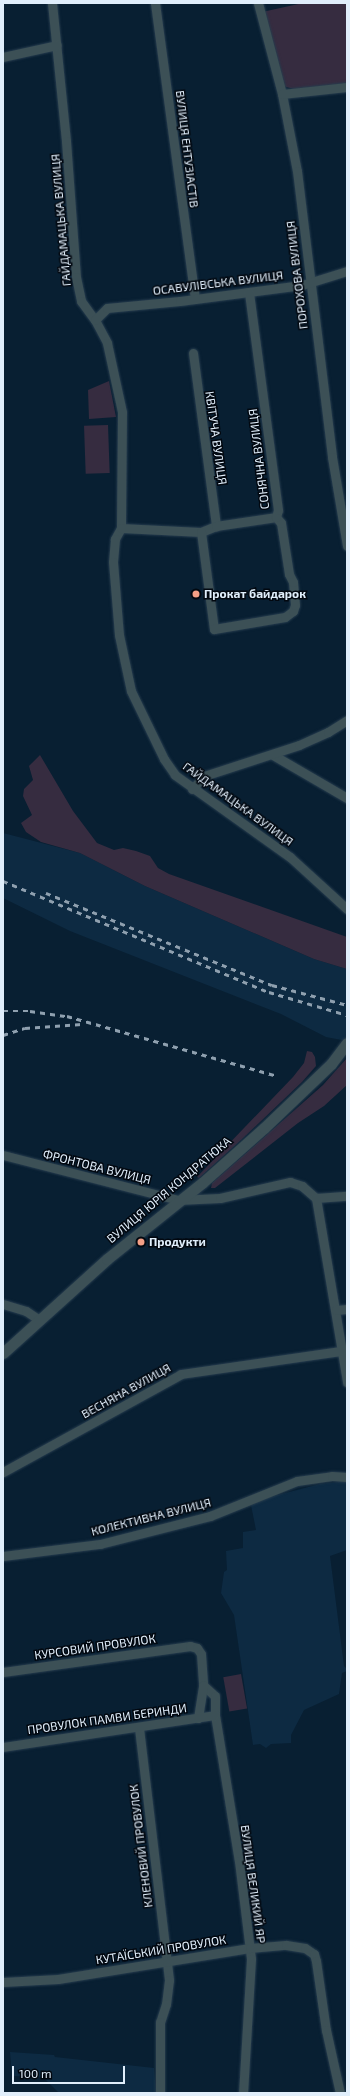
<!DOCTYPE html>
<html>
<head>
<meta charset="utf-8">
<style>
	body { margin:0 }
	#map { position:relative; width:350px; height:2096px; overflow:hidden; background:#081f32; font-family:"Exo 2",sans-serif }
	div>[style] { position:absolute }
	.built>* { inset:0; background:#0d2a42 }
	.green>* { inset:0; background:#362c40; transform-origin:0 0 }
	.roads { filter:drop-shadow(0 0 1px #263c4e) drop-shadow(0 0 1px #263c4e) }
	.minor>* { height:9px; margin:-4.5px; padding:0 4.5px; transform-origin:4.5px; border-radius:4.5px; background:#3c5056 }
	.tertiary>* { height:11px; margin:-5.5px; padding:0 5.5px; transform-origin:5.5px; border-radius:5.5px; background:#3c5056 }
	.rail>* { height:2.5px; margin-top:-1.25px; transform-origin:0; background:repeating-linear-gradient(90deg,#8fa0af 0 5px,transparent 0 10px) }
	.dots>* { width:11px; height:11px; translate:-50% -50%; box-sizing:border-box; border:2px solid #020810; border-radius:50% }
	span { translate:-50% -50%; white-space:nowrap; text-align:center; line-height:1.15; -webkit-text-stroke:3px #020810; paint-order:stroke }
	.street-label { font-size:12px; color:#e0eefb }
	.poi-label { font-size:12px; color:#e0eefb; font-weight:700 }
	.left { translate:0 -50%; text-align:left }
	.frame { position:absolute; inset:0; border:4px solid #e0eefb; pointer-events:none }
	.scale { position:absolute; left:12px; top:2066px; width:113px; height:18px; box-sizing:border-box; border:2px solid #e0eefb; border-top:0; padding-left:5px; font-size:12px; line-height:14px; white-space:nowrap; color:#e0eefb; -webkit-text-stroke:3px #020810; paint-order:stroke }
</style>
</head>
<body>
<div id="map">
	<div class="built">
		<div style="clip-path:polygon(3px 833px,80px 853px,145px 886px,314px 959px,347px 969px,347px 1041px,326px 1037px,281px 1014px,70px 931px,3px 898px)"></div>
		<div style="clip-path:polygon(347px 1481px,347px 1550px,330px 1556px,344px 1666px,347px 1669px,347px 1671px,342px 1673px,339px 1694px,304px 1710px,291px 1735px,291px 1743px,271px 1744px,266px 1748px,260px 1744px,253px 1745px,234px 1615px,221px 1593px,224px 1572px,227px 1570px,226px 1551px,243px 1548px,243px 1532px,256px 1530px,251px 1505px,270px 1497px,320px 1484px)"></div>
		<div style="clip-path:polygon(10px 2052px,54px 2055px,55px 2057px,154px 2068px,156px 2093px,59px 2093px,43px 2077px,12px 2076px)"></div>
	</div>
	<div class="green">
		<div style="clip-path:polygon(303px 3px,347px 3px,347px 85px,297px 90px,283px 86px,262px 12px)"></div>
		<div style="clip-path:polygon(109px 381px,116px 417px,89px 419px,88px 390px)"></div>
		<div style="left:108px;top:425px;width:48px;height:24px;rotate:88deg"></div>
		<div style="clip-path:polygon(40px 755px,73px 811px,97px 843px,114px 850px,123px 848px,136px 851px,150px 856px,158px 868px,169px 874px,347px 937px,347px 969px,314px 959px,145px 886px,80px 853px,41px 842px,26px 832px,21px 823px,32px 815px,23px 796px,24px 789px,33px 780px,29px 766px)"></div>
		<div style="clip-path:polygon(307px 1051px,312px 1052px,315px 1057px,316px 1066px,302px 1082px,241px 1140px,199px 1178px,197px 1177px,293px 1077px,304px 1063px)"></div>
		<div style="clip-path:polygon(347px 1058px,347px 1085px,324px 1106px,298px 1123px,215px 1188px,211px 1188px,212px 1183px,323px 1085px)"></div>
		<div style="clip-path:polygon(226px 1135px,196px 1169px,192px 1171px,194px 1168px)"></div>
		<div style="left:241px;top:1674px;width:35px;height:18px;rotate:80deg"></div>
	</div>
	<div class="roads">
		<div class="minor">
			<div style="left:52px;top:3px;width:139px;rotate:84.2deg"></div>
			<div style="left:66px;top:141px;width:136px;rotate:85.8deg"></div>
			<div style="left:76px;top:277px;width:25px;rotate:78deg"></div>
			<div style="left:81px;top:301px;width:24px;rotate:54deg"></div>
			<div style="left:95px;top:320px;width:26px;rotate:62deg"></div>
			<div style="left:107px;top:343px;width:71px;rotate:77.7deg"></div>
			<div style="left:122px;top:412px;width:116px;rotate:90.5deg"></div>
			<div style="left:121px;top:528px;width:13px;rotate:119deg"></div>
			<div style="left:115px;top:539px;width:23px;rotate:95deg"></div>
			<div style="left:113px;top:562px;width:73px;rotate:85.3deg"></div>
			<div style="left:119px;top:635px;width:57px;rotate:77.9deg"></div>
			<div style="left:131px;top:691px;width:76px;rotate:64.1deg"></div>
			<div style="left:164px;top:759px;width:19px;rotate:55deg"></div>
			<div style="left:175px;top:775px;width:141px;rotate:35.5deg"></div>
			<div style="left:290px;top:857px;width:77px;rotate:42.4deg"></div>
			<div style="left:155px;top:3px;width:298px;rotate:82.3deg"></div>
			<div style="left:258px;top:3px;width:94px;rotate:75.2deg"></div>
			<div style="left:282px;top:94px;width:78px;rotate:79deg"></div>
			<div style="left:297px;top:171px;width:288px;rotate:83deg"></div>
			<div style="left:332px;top:457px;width:90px;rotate:80.4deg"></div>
			<div style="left:3px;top:57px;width:55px;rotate:-12.5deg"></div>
			<div style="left:282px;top:94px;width:65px;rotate:-6.1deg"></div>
			<div style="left:95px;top:320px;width:17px;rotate:-45deg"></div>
			<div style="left:107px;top:308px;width:73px;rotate:-5.5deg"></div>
			<div style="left:180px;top:301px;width:123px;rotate:-7.5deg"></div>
			<div style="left:302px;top:285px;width:47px;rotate:-17.3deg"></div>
			<div style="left:193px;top:353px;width:175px;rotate:82.4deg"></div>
			<div style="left:121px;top:528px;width:80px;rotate:2.9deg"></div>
			<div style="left:201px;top:532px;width:16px;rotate:-22deg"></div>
			<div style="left:216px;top:526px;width:61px;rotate:-8.5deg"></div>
			<div style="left:201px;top:532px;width:98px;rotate:82.4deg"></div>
			<div style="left:214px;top:629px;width:72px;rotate:-9.6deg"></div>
			<div style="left:285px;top:617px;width:10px;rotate:-37deg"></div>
			<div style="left:293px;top:611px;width:6px;rotate:-72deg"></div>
			<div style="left:295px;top:605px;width:23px;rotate:-95deg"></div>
			<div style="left:293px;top:582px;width:9px;rotate:-117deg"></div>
			<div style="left:289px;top:574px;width:52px;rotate:-98.9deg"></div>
			<div style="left:281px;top:523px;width:8px;rotate:-130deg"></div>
			<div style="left:276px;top:517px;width:7px;rotate:-74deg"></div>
			<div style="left:278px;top:510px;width:220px;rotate:-97.6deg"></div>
			<div style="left:273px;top:755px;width:86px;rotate:30.2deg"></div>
			<div style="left:192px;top:789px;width:18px;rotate:-47deg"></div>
			<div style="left:204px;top:776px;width:100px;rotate:-18.1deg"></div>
			<div style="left:299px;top:745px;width:32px;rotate:-24deg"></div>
			<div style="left:328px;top:732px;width:22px;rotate:-32deg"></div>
			<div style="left:3px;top:1155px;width:181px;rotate:14.4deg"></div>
			<div style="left:178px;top:1200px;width:42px;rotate:-2.7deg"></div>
			<div style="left:220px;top:1198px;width:72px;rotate:-12.9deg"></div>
			<div style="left:290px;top:1182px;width:13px;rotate:18deg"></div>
			<div style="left:302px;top:1186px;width:18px;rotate:41deg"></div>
			<div style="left:316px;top:1198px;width:31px;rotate:-4deg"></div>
			<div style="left:316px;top:1198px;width:187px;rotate:80.4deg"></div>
			<div style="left:3px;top:1304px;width:24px;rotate:17deg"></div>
			<div style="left:26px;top:1311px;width:14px;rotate:34deg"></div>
			<div style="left:336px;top:1310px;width:11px;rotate:-5deg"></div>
			<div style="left:3px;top:1472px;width:203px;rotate:-28.8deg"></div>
			<div style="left:181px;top:1374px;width:162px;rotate:-8.2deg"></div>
			<div style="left:3px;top:1556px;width:98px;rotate:-7.1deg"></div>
			<div style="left:100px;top:1544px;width:114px;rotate:-14.3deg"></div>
			<div style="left:210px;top:1516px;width:94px;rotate:-21.9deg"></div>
			<div style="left:297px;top:1481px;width:35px;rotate:-8deg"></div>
			<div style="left:332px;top:1476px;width:15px;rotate:4deg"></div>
			<div style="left:3px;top:1672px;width:189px;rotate:-7.9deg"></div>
			<div style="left:190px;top:1646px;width:7px;rotate:16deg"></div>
			<div style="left:197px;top:1648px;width:7px;rotate:56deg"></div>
			<div style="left:201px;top:1654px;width:31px;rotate:86deg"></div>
			<div style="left:203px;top:1685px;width:16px;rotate:43deg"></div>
			<div style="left:215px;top:1696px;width:19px;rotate:90deg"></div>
			<div style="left:215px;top:1715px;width:148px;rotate:80.7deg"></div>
			<div style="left:239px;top:1861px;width:99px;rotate:83deg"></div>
			<div style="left:251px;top:1959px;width:134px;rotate:93.4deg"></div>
			<div style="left:198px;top:1718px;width:33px;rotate:-81deg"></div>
			<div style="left:139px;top:1728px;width:254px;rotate:83.2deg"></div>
			<div style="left:169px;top:1980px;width:24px;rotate:97deg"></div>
			<div style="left:166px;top:2004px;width:19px;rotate:108deg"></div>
			<div style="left:160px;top:2022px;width:71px;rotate:90deg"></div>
			<div style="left:3px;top:1747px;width:214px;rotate:-8.6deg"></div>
			<div style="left:3px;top:1982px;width:55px;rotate:-3.1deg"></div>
			<div style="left:58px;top:1979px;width:194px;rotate:-9.2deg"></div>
			<div style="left:250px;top:1948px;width:36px;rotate:-5deg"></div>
			<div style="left:286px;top:1945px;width:19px;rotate:9deg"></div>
			<div style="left:305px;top:1948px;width:11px;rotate:34deg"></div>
			<div style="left:314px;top:1954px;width:7px;rotate:74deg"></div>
			<div style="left:316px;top:1961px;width:70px;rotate:81.8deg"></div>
			<div style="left:326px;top:2030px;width:65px;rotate:77.5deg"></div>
		</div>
		<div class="tertiary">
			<div style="left:3px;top:1353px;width:140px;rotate:-42.1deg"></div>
			<div style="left:107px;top:1259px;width:122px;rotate:-38.7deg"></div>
			<div style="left:202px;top:1183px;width:83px;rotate:-41.6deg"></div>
			<div style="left:264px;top:1128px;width:93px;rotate:-43.7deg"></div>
			<div style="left:331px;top:1064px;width:26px;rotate:-53deg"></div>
		</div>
	</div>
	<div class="rail">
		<div style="left:3px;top:881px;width:288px;rotate:22.7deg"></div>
		<div style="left:269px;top:992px;width:81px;rotate:16.4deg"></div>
		<div style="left:46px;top:893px;width:244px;rotate:22.2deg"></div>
		<div style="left:272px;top:985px;width:78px;rotate:14.9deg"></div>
		<div style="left:3px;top:1011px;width:27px"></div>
		<div style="left:30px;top:1011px;width:37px;rotate:8deg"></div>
		<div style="left:67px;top:1016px;width:218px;rotate:15.9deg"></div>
		<div style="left:3px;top:1035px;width:23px;rotate:-18deg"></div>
		<div style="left:25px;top:1028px;width:57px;rotate:-4deg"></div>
	</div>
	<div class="dots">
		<div style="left:196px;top:594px;background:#f49f86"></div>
		<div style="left:141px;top:1242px;background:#f49f86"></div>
	</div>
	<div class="street-label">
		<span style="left:187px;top:149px;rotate:83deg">ВУЛИЦЯ ЕНТУЗІАСТІВ</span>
		<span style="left:61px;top:220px;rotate:-95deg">ГАЙДАМАЦЬКА ВУЛИЦЯ</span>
		<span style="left:297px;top:275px;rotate:-97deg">ПОРОХОВА ВУЛИЦЯ</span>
		<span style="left:218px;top:283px;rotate:-7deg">ОСАВУЛІВСЬКА ВУЛИЦЯ</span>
		<span style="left:216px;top:438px;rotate:82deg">КВІТУЧА ВУЛИЦЯ</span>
		<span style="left:259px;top:459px;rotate:-97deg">СОНЯЧНА ВУЛИЦЯ</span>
		<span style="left:238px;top:804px;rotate:36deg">ГАЙДАМАЦЬКА ВУЛИЦЯ</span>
		<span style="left:97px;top:1167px;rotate:14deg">ФРОНТОВА ВУЛИЦЯ</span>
		<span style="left:169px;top:1190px;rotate:-40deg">ВУЛИЦЯ ЮРІЯ КОНДРАТЮКА</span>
		<span style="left:126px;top:1391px;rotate:-29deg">ВЕСНЯНА ВУЛИЦЯ</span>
		<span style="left:151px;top:1517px;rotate:-14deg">КОЛЕКТИВНА ВУЛИЦЯ</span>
		<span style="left:95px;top:1647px;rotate:-8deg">КУРСОВИЙ ПРОВУЛОК</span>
		<span style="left:107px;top:1719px;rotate:-8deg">ПРОВУЛОК ПАМВИ БЕРИНДИ</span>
		<span style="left:141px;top:1846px;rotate:-97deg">КЛЕНОВИЙ ПРОВУЛОК</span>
		<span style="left:253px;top:1884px;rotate:82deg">ВУЛИЦЯ ВЕЛИКИЙ ЯР</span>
		<span style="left:161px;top:1950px;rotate:-9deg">КУТАЇСЬКИЙ ПРОВУЛОК</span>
	</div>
	<div class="poi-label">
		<span class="left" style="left:204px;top:594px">Прокат байдарок</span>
		<span class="left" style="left:149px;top:1242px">Продукти</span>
	</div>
	<div class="frame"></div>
	<div class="scale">100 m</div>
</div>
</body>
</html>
